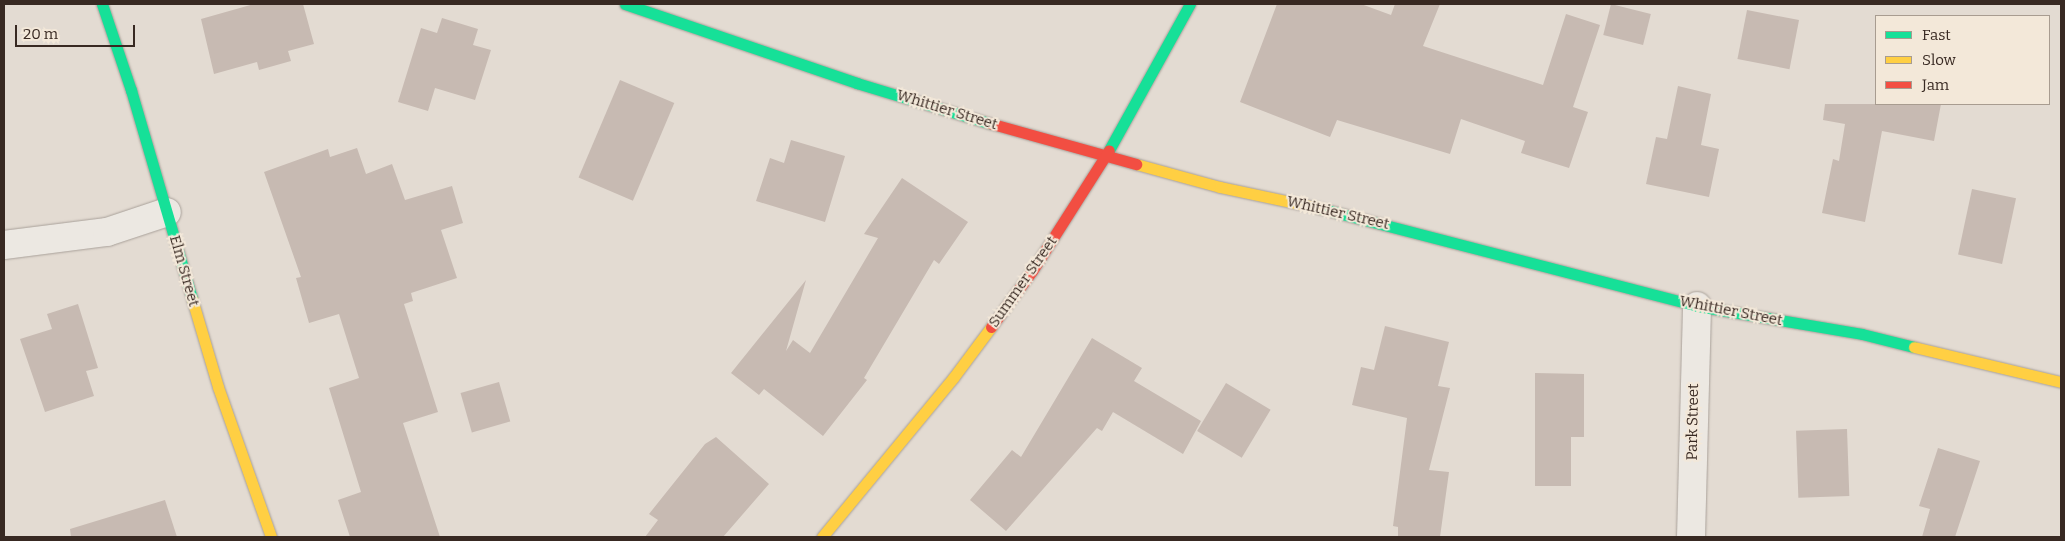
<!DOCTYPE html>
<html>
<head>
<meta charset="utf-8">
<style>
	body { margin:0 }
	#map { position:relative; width:2065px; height:541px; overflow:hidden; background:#e3dbd2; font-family:Bitter,serif }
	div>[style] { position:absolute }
	.building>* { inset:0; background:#c7bab2; transform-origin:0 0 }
	.roads { filter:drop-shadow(0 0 1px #a9a19a) drop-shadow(0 0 1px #a9a19a) }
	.street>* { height:28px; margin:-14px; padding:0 14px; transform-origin:14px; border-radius:14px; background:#ece8e2 }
	.fast>* { height:11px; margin:-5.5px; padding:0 5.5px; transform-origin:5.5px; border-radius:5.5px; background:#16e098 }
	.slow>* { height:11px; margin:-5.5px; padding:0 5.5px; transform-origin:5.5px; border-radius:5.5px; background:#ffcf43 }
	.jam>* { height:11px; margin:-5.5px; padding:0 5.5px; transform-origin:5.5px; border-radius:5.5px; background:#f24e42 }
	span { translate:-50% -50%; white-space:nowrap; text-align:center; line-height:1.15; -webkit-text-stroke:4px #f3e8d9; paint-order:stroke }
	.street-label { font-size:15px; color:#382922 }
	.frame { position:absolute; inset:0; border:5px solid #382922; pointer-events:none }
	.legend { position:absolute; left:1875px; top:15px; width:175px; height:90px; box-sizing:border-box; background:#f3e8d9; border:1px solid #a89c90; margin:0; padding:6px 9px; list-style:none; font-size:15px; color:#382922 }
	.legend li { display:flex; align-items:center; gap:10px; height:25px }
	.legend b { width:25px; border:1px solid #a89c90 }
	.scale { position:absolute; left:15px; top:25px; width:120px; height:22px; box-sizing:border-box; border:2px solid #382922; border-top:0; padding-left:6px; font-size:15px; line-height:18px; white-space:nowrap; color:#382922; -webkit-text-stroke:4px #f3e8d9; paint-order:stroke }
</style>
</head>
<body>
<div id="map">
	<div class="building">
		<div style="clip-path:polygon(254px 4px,303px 4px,314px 44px,288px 51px,291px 61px,259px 70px,257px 62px,214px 74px,201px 19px)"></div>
		<div style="clip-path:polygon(1277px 4px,1361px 4px,1391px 15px,1395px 4px,1440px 4px,1423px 46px,1543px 85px,1566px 14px,1600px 25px,1573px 107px,1588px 112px,1569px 168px,1521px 153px,1525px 141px,1461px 119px,1450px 154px,1337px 120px,1330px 137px,1240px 102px)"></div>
		<div style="left:1611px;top:4px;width:41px;height:32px;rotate:14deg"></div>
		<div style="left:1747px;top:10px;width:53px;height:50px;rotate:11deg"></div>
		<div style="clip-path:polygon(442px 18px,478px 29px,473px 45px,491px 50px,475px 100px,435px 88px,428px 111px,398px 102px,421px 28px,437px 33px)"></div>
		<div style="left:620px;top:80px;width:59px;height:106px;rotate:23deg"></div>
		<div style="clip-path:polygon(1678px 86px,1711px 94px,1701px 145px,1719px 149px,1709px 197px,1646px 184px,1656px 137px,1667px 139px)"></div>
		<div style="clip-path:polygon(1825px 104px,1941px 104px,1934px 141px,1882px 131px,1865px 222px,1822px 213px,1833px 159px,1839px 161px,1845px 124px,1823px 120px)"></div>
		<div style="clip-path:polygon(791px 140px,845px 156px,825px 222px,756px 201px,770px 158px,784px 163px)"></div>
		<div style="clip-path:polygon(357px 148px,366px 174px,392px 164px,405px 200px,452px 186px,463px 223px,441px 230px,457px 278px,411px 293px,413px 301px,404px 304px,438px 412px,403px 423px,440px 537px,350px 537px,338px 500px,361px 492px,329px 388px,359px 378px,339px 314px,309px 323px,296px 278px,301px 277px,264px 172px,328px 149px,330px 157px)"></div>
		<div style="clip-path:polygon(902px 178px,968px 222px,939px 264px,934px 260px,864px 378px,867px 380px,823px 436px,764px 389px,759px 395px,731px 373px,806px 280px,786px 351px,793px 340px,810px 353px,878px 238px,864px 234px)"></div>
		<div style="left:1972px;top:189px;width:45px;height:67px;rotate:12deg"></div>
		<div style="clip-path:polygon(78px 304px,98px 368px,86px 371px,94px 396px,45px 412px,20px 339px,52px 329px,47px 314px)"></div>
		<div style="clip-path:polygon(1385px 326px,1449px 342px,1438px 386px,1450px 388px,1429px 470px,1449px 472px,1440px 537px,1398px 537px,1398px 527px,1393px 526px,1407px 418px,1352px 405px,1361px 367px,1374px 370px)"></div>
		<div style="clip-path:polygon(1092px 338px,1142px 368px,1134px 381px,1201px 421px,1183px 454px,1113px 412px,1102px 431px,1097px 428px,1006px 531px,970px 500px,1012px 450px,1021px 457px)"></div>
		<div style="clip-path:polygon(1535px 373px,1584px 374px,1584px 437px,1571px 437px,1571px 486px,1535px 486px)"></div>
		<div style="left:499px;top:382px;width:41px;height:40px;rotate:74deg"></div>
		<div style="left:1226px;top:383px;width:52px;height:56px;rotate:31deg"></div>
		<div style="left:1847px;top:429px;width:67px;height:51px;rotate:88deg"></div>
		<div style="clip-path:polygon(716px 437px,769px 484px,723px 537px,645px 537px,658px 520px,649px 514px,705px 444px)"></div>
		<div style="clip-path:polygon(1938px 448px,1980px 461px,1955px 537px,1922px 537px,1930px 509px,1919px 506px)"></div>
		<div style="clip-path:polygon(165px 500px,177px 537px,71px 537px,70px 529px)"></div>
	</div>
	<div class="roads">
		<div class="street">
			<div style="left:4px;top:245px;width:104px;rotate:-7.2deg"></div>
			<div style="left:107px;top:232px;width:63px;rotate:-18.4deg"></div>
			<div style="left:1691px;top:537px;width:231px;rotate:-88.5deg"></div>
		</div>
		<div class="fast">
			<div style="left:102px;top:4px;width:91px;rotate:71.4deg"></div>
			<div style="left:131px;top:90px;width:218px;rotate:73.7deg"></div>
			<div style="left:625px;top:4px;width:245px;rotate:18.8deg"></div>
			<div style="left:857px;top:83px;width:138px;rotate:16.9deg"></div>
			<div style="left:1109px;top:150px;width:167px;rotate:-61deg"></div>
			<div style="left:1319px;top:208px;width:390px;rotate:14.5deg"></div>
			<div style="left:1697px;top:306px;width:167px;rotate:9.6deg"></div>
			<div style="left:1862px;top:334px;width:54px;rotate:14deg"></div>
		</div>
		<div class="slow">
			<div style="left:1136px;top:164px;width:87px;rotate:15.3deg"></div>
			<div style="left:1220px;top:187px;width:101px;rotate:12deg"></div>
			<div style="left:192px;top:299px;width:92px;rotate:73.5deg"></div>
			<div style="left:218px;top:387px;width:159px;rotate:70.5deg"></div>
			<div style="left:1914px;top:347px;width:151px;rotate:13.4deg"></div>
			<div style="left:822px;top:537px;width:206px;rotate:-50.5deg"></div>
			<div style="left:953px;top:378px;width:64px;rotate:-53.3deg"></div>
		</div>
		<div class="jam">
			<div style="left:989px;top:123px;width:153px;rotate:15.6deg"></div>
			<div style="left:991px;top:327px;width:69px;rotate:-53.8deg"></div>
			<div style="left:1032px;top:271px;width:143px;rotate:-57.5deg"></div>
		</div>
	</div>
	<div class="street-label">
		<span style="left:947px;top:110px;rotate:17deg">Whittier Street</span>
		<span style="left:1338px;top:213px;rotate:13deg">Whittier Street</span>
		<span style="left:184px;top:271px;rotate:74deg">Elm Street</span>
		<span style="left:1023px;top:282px;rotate:-55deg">Summer Street</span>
		<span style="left:1731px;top:311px;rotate:11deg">Whittier Street</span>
		<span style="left:1693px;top:422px;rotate:-89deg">Park Street</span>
	</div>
	<div class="frame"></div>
	<ul class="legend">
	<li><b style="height:6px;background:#16e098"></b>Fast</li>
	<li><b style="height:6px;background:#ffcf43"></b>Slow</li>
	<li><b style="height:6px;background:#f24e42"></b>Jam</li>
	</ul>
	<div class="scale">20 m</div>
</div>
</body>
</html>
